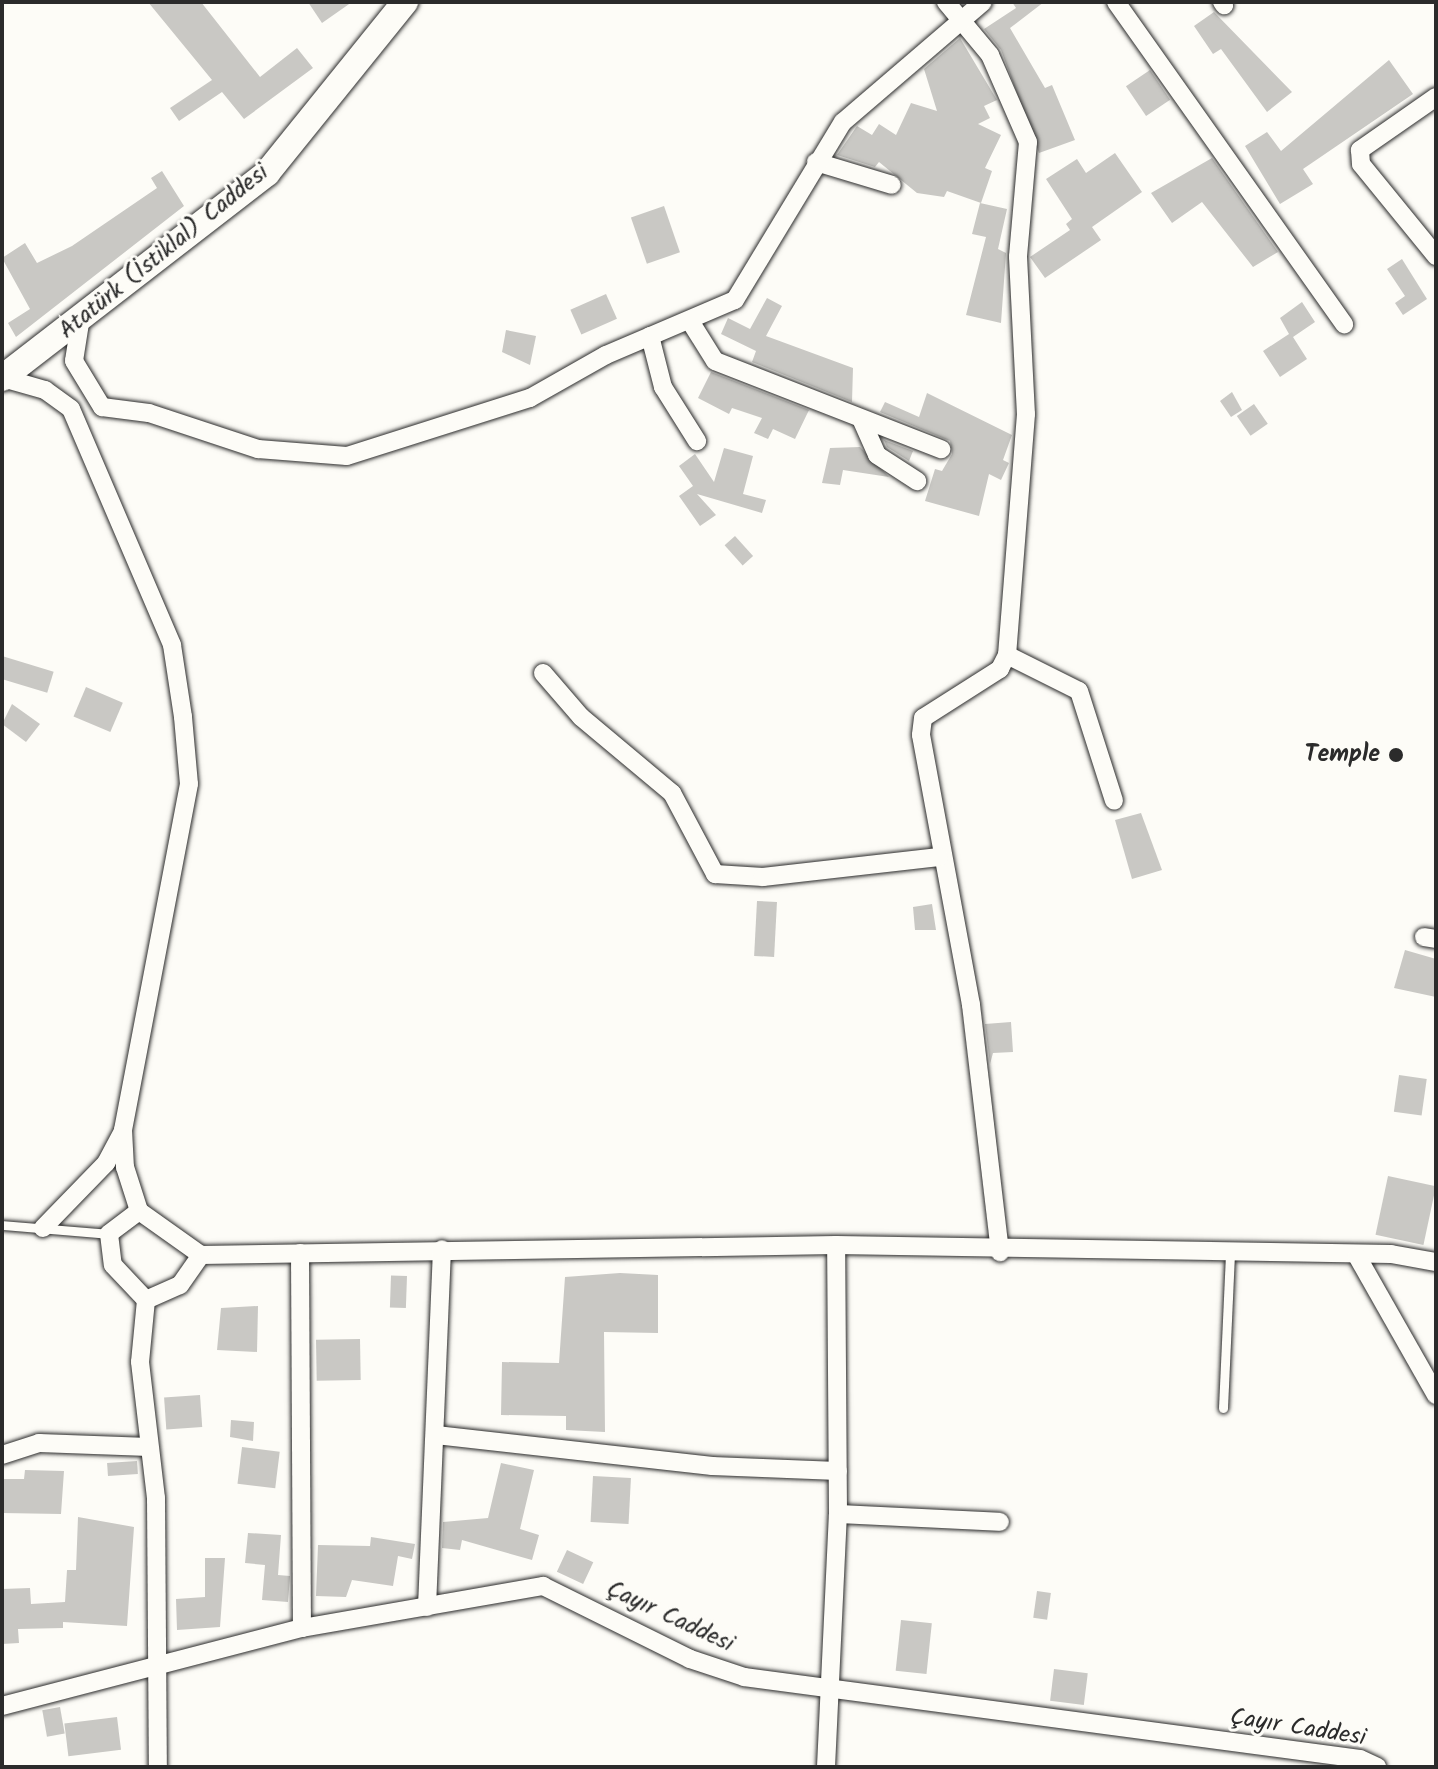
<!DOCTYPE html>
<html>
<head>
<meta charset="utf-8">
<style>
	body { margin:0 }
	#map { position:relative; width:1438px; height:1769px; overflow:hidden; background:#fdfcf7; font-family:Kalam,sans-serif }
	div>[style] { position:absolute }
	.building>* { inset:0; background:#c9c8c4; transform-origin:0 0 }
	.roads { filter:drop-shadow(0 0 2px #2b2b2b) drop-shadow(0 0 2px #2b2b2b) }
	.lane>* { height:9px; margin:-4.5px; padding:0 4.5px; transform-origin:4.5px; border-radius:4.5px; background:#fdfcf7 }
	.street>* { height:18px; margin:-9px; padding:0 9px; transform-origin:9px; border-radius:9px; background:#fdfcf7 }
	.secondary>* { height:26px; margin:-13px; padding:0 13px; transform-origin:13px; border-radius:13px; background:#fdfcf7 }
	.dots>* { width:22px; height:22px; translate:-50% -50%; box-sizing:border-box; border:4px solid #fdfcf7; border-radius:50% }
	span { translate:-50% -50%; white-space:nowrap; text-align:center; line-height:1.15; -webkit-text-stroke:6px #fdfcf7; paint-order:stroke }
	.street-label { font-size:24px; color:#2b2b2b }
	.poi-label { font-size:24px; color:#2b2b2b; font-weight:700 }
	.right { translate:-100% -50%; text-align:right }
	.frame { position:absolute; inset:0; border:4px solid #2b2b2b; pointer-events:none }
</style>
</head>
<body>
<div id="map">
	<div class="building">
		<div style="clip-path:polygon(148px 2px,201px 2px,260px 77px,297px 48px,313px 68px,244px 119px,222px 92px,179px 121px,170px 108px,212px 80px)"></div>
		<div style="clip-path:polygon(308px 2px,352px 2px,322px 23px)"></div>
		<div style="clip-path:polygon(1012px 2px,1044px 2px,1010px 28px,1045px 88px,1052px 85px,1075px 140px,1039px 153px,1001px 50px,984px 29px,1016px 8px)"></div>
		<div style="clip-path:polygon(1214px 12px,1292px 92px,1267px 112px,1221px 49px,1213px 54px,1194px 26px)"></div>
		<div style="clip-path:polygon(960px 38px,997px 100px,984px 106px,990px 118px,978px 124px,1001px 135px,985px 168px,992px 171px,981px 203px,947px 191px,944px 197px,917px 193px,879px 162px,875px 167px,837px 155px,857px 126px,872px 135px,879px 124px,896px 135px,911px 103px,937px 111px,924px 69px)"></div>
		<div style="clip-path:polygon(1389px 60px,1413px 94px,1303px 169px,1313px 184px,1280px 204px,1245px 146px,1267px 132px,1281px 151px)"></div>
		<div style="left:1150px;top:70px;width:36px;height:29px;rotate:56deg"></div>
		<div style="clip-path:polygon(1115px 153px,1142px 192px,1092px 227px,1101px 240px,1045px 278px,1030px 257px,1070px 230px,1066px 224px,1072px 219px,1046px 179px,1077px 159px,1086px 173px)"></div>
		<div style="clip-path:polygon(1212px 158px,1278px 252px,1253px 267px,1202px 202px,1172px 223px,1151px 193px)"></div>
		<div style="clip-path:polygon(162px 171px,184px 206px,16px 337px,8px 323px,30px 309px,2px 258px,25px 243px,37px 263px,72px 246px,157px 188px,151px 178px)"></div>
		<div style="clip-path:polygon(980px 203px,1007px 209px,998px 249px,1006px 253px,1001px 323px,966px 315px,986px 237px,972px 234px)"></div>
		<div style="left:664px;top:206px;width:49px;height:35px;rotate:71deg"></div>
		<div style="clip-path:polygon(1402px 259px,1427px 299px,1403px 315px,1395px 303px,1405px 296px,1387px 269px)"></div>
		<div style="left:606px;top:294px;width:27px;height:39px;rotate:66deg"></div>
		<div style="clip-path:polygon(767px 298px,782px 306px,766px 336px,853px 368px,852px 402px,752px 362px,756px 351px,721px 334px,728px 318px,750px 329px)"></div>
		<div style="clip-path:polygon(1302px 302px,1315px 322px,1293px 337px,1307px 359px,1280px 377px,1263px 351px,1289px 334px,1280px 318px)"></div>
		<div style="clip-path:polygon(506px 330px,536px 336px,530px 365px,502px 352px)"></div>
		<div style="clip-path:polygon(711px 372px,809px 410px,795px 439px,773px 429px,768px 439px,754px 433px,762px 418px,732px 408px,729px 414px,698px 398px)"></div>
		<div style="clip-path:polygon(1232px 392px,1242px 410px,1231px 417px,1220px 401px)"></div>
		<div style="clip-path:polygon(927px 393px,1012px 435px,1003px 460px,1009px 463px,1001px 480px,989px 474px,979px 516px,925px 501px,935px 469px,942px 471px,952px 454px,950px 441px,880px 412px,885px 402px,919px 417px)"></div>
		<div style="left:1254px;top:404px;width:24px;height:21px;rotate:55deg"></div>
		<div style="clip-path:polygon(884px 440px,913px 451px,909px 461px,887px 447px)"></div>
		<div style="clip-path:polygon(860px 447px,889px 477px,843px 470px,840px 485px,822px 483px,830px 448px)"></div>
		<div style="clip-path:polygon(724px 448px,753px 456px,743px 494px,766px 500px,762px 513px,697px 494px,716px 515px,700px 526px,679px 496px,693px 486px,679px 466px,695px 454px,714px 482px)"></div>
		<div style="left:735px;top:536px;width:27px;height:14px;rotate:48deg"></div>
		<div style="left:2px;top:656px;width:54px;height:22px;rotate:17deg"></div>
		<div style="left:86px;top:687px;width:40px;height:32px;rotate:23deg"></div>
		<div style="clip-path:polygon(12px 704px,40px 724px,26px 742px,2px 724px)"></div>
		<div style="clip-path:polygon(1141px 813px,1162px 870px,1132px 879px,1115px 820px)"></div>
		<div style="left:757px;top:901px;width:20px;height:55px;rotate:3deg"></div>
		<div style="clip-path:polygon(932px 904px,936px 930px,915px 930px,913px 907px)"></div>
		<div style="clip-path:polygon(1405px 950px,1436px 959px,1436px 997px,1394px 988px)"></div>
		<div style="clip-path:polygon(1011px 1022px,1013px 1052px,993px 1053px,990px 1064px,985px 1024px)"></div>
		<div style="left:1399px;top:1075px;width:28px;height:37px;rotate:8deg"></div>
		<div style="left:1388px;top:1176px;width:49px;height:60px;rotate:12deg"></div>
		<div style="clip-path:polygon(620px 1273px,658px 1275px,658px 1333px,604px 1332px,605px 1432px,566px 1430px,566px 1416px,501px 1415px,502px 1362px,559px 1363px,565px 1277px)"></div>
		<div style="left:407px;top:1276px;width:32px;height:16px;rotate:92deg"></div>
		<div style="clip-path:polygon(258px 1306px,257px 1352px,217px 1350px,221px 1308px)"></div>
		<div style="left:360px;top:1339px;width:41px;height:44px;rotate:89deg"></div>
		<div style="left:200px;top:1395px;width:32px;height:36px;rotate:86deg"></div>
		<div style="clip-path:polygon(231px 1420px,254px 1422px,253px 1441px,230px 1437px)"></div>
		<div style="left:242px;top:1447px;width:38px;height:37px;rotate:7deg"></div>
		<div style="left:137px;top:1461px;width:13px;height:30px;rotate:86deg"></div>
		<div style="clip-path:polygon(501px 1463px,534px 1470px,520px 1529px,539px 1535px,532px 1560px,462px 1540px,460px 1550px,442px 1548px,443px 1522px,488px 1518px)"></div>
		<div style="clip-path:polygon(25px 1470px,64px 1471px,61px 1514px,2px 1513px,2px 1479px,24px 1479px)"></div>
		<div style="left:593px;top:1476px;width:38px;height:46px;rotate:3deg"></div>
		<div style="clip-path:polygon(78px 1517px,134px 1527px,127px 1626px,63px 1622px,63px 1628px,18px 1629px,19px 1643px,2px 1644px,2px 1589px,30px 1588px,31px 1604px,65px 1602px,67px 1570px,76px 1570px)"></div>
		<div style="clip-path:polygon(248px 1533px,281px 1535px,278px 1575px,290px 1576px,288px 1602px,262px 1600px,265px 1565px,245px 1563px)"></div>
		<div style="clip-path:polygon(371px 1537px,415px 1544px,412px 1559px,398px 1556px,393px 1586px,352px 1580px,346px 1597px,316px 1596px,318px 1545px,370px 1546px)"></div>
		<div style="left:567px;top:1550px;width:29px;height:24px;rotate:25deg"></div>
		<div style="clip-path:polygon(205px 1558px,225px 1558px,220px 1627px,177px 1630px,176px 1599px,205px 1597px)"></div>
		<div style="left:1037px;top:1591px;width:14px;height:27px;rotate:8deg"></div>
		<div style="left:901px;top:1620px;width:31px;height:51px;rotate:6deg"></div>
		<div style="left:1054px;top:1669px;width:34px;height:32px;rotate:7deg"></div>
		<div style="left:60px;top:1707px;width:27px;height:18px;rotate:80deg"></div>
		<div style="left:117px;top:1717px;width:33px;height:53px;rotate:83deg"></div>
	</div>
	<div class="roads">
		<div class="lane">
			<div style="left:2px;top:1225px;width:107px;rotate:4.8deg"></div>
			<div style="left:1223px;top:1408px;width:154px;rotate:-87.4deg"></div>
		</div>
		<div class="street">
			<div style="left:946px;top:2px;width:69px;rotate:50.3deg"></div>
			<div style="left:990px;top:55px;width:95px;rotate:66.4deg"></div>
			<div style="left:1028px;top:142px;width:115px;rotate:95deg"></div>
			<div style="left:1018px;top:257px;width:157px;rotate:87.1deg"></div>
			<div style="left:1026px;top:414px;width:242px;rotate:94.5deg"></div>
			<div style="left:1007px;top:655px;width:16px;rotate:117deg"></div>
			<div style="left:1000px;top:669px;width:91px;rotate:147.5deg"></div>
			<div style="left:923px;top:718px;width:17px;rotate:97deg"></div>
			<div style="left:921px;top:735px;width:275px;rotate:79.5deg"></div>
			<div style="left:971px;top:1005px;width:249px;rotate:83.3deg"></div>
			<div style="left:1116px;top:2px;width:395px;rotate:54.7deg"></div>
			<div style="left:1222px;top:2px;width:4px;rotate:56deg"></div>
			<div style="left:1436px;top:97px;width:93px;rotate:145.1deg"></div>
			<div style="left:1360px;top:150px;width:14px;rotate:86deg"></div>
			<div style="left:1361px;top:164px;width:119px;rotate:50.8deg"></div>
			<div style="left:816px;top:162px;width:79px;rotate:16.8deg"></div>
			<div style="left:690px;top:321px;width:47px;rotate:58deg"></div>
			<div style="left:715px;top:361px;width:243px;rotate:21.3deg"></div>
			<div style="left:80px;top:323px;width:38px;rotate:99deg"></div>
			<div style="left:74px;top:361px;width:54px;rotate:58.7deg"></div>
			<div style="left:102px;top:407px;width:47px;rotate:7.3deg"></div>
			<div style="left:149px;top:413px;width:115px;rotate:18.3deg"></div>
			<div style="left:258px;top:449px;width:89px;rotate:4.5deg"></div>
			<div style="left:347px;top:456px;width:192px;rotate:-17.6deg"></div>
			<div style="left:530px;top:398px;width:87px;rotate:-29.5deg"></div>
			<div style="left:606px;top:355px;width:140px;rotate:-23.1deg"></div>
			<div style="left:735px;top:300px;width:208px;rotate:-58.8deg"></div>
			<div style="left:843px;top:122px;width:184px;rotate:-40.6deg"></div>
			<div style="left:650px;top:336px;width:53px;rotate:75.7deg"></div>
			<div style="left:663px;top:387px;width:64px;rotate:57.8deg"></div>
			<div style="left:3px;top:378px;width:44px;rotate:15.9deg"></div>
			<div style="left:45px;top:390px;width:32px;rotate:36deg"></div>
			<div style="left:71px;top:409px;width:257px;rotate:66.8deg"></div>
			<div style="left:172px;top:645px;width:73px;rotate:81.3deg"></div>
			<div style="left:183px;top:717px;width:67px;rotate:84.9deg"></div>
			<div style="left:189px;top:784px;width:352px;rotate:100.8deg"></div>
			<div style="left:123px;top:1130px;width:37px;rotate:87deg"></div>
			<div style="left:125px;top:1167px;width:46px;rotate:72.3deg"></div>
			<div style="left:139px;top:1211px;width:38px;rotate:143deg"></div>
			<div style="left:109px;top:1234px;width:31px;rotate:83deg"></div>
			<div style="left:113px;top:1265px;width:48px;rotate:46.7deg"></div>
			<div style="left:146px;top:1300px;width:62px;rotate:95.5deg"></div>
			<div style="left:140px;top:1362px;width:137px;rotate:83.3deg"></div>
			<div style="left:156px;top:1498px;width:269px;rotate:89.6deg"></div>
			<div style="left:862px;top:421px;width:37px;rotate:66deg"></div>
			<div style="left:877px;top:455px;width:48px;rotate:33deg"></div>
			<div style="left:1007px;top:655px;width:80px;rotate:26.6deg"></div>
			<div style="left:1079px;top:691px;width:115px;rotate:72.3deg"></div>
			<div style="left:543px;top:673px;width:58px;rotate:49.2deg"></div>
			<div style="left:581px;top:717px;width:119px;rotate:39.9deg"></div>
			<div style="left:672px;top:793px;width:92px;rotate:62deg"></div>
			<div style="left:715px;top:874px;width:48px;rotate:3.6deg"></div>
			<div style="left:763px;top:877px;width:177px;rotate:-6.5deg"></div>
			<div style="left:1424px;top:937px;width:12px;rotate:9deg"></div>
			<div style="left:139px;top:1211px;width:76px;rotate:35.4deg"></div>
			<div style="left:201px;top:1255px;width:635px;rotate:-0.9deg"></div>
			<div style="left:836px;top:1245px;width:555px;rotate:0.93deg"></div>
			<div style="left:1391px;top:1254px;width:46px;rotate:10.1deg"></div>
			<div style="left:43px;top:1228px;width:91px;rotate:-45.9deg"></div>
			<div style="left:106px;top:1163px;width:34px;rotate:-62deg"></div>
			<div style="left:300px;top:1253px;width:375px;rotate:89.7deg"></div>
			<div style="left:1357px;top:1256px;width:160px;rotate:60.4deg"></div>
			<div style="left:146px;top:1300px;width:37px;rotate:-24deg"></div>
			<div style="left:180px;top:1285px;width:37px;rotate:-55deg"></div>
			<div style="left:436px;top:1435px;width:278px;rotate:6.4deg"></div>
			<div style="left:712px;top:1466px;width:126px;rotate:2.3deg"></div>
			<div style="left:2px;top:1455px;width:39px;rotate:-18deg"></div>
			<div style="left:39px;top:1443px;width:110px;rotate:2.1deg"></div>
			<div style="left:838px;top:1514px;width:162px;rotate:2.8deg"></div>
			<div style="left:427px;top:1607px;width:358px;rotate:-87.6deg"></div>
			<div style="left:2px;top:1706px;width:310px;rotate:-14.6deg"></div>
			<div style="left:302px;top:1628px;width:245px;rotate:-9.9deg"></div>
			<div style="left:543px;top:1586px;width:164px;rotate:26.4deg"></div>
			<div style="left:690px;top:1659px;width:57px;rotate:18.4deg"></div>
			<div style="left:744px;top:1677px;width:621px;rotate:7.58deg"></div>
			<div style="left:1360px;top:1759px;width:19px;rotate:25deg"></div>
			<div style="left:826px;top:1767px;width:253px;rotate:-87.3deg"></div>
			<div style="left:838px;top:1514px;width:269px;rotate:-90.4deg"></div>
		</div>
		<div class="secondary">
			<div style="left:2px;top:378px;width:335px;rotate:-37.7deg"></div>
			<div style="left:267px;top:173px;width:220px;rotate:-51.1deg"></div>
		</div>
	</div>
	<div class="dots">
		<div style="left:1396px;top:755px;background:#2b2b2b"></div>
	</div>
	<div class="street-label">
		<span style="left:164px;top:252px;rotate:-39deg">Atatürk (İstiklal) Caddesi</span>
		<span style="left:670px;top:1617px;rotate:25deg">Çayır Caddesi</span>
		<span style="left:1298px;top:1728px;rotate:9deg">Çayır Caddesi</span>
	</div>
	<div class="poi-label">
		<span class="right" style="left:1380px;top:755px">Temple</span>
	</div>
	<div class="frame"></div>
</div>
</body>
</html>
